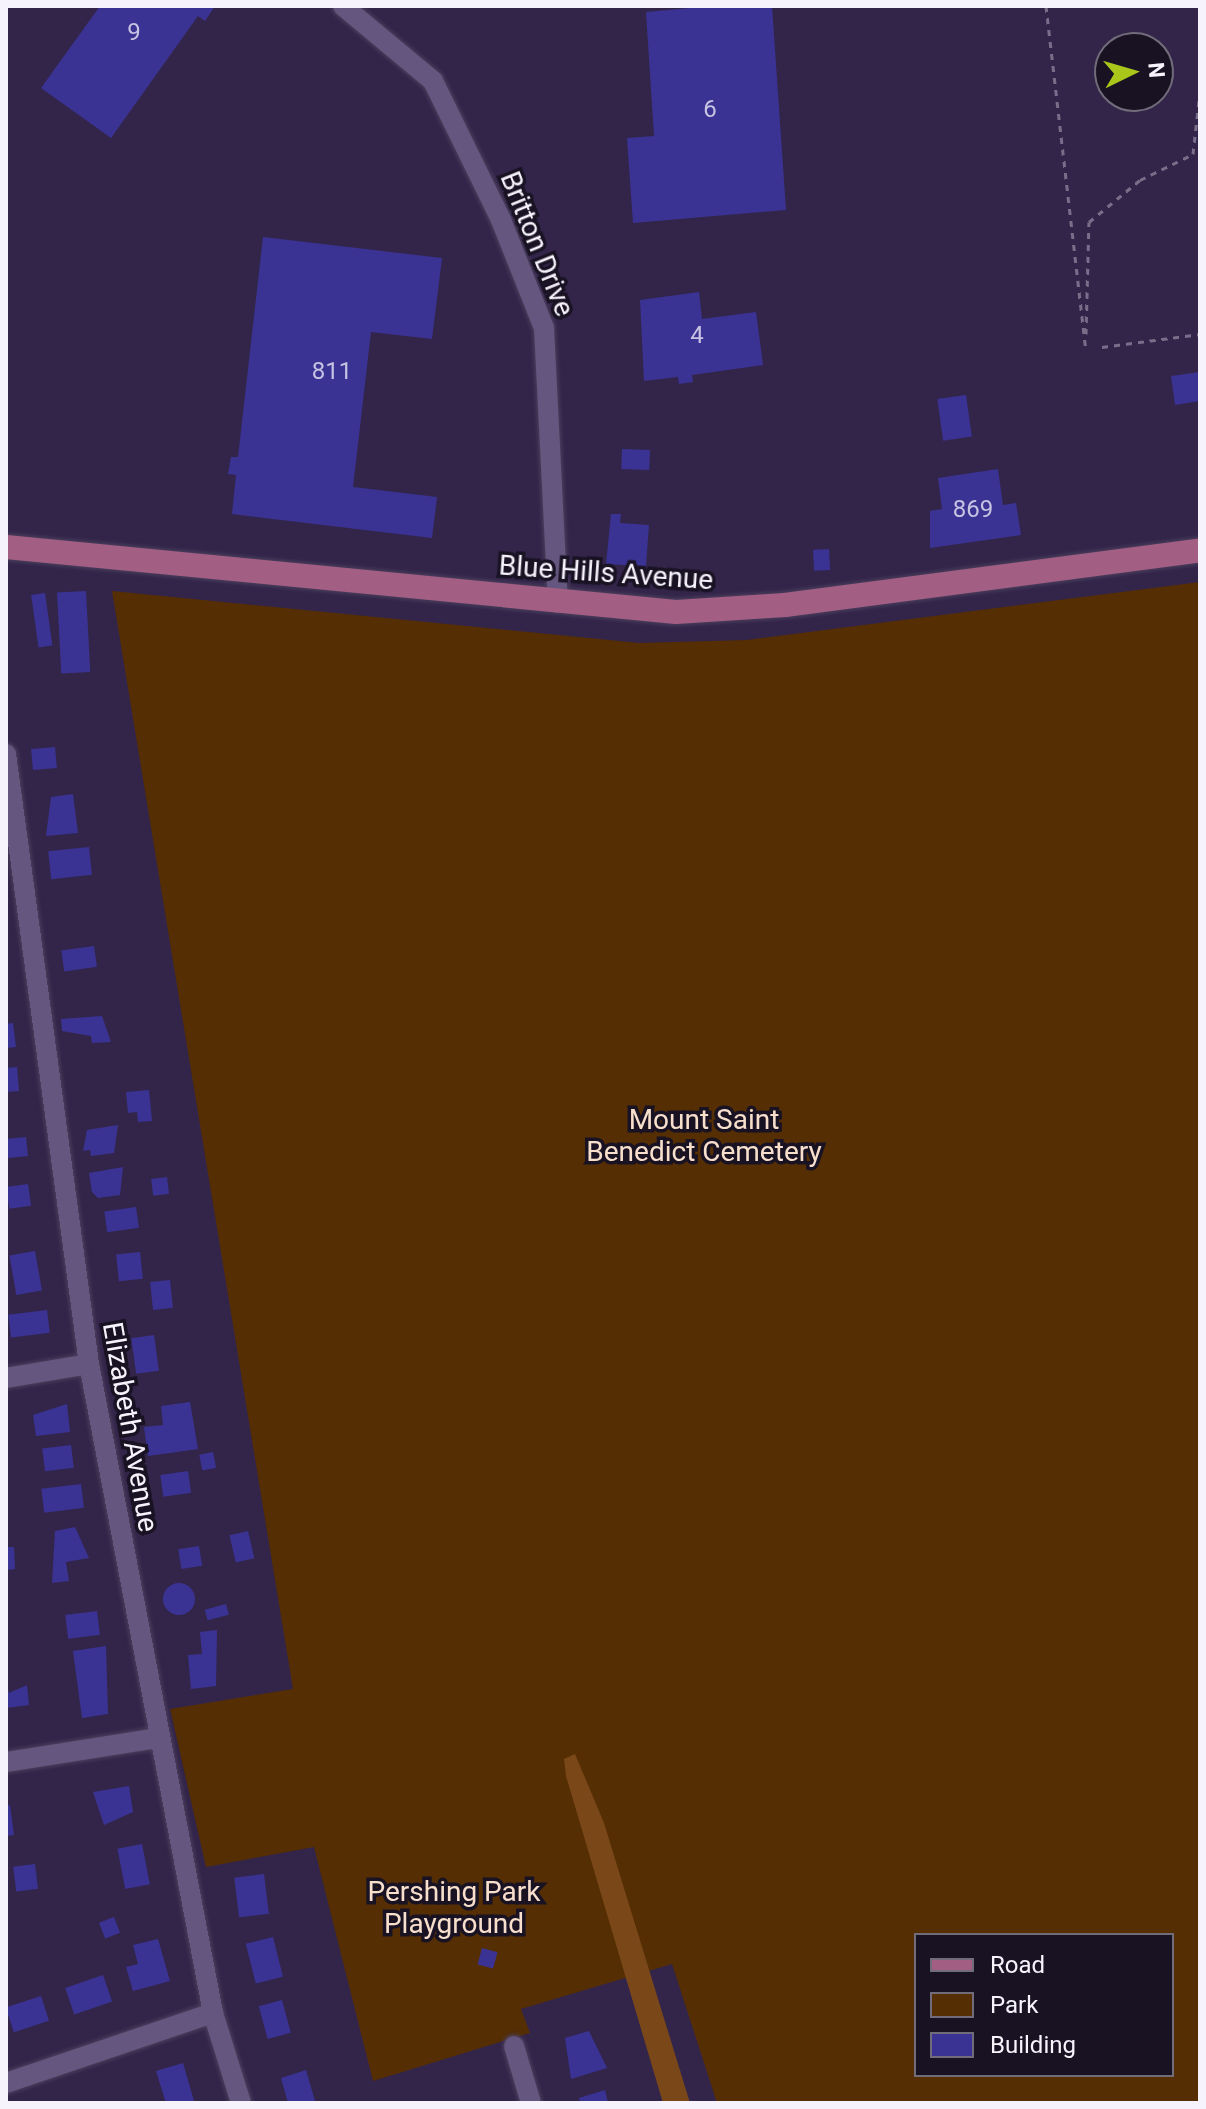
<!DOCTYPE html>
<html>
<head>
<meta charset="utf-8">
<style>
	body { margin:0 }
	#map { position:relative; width:1206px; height:2109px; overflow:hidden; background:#33254a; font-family:Roboto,sans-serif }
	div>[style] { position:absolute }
	.green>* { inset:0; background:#552e04 }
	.forest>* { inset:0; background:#7a4818 }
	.building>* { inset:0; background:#3a3393; transform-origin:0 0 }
	.round { border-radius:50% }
	.path>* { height:3px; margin-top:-1.5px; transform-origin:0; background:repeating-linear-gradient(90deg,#786e89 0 6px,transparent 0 12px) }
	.roads { filter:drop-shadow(0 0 2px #4b3f5c) drop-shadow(0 0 2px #4b3f5c) }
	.minor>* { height:20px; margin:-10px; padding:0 10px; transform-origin:10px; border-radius:10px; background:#64567e }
	.major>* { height:24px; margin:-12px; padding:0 12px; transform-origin:12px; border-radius:12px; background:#a35e84 }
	span { translate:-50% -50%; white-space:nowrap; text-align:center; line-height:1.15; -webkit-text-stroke:7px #181223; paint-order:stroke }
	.number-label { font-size:24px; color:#c7c3e2 }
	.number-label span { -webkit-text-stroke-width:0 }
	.street-label { font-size:28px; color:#f6f3fc }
	.park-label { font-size:28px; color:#f7dfcc }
	.frame { position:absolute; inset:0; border:8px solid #f6f3fc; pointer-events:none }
	.legend { position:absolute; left:914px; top:1933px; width:260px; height:144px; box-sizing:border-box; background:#181223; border:2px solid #716c7a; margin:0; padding:10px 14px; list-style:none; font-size:24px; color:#f6f3fc }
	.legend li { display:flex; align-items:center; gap:16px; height:40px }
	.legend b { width:40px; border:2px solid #716c7a }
	.north { position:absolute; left:1094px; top:32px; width:80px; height:80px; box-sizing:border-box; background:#181223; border:2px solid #716c7a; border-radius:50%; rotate:85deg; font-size:22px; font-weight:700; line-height:32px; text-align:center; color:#f6f3fc }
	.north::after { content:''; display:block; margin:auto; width:28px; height:36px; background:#a9c71b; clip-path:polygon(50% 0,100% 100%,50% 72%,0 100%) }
</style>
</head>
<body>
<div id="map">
	<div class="green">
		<div style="clip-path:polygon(evenodd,1200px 582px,1200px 2103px,717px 2103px,672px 1964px,521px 2009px,530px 2033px,373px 2081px,314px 1847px,206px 1867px,170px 1709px,293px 1689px,112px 591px,639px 643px,747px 640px,1200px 582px,916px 1935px,1172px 1935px,1172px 2075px,916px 2075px,916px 1935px)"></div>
	</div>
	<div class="forest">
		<div style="clip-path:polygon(575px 1754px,604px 1823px,690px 2103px,663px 2103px,566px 1776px,564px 1759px)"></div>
	</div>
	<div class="building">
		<div style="clip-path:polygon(100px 6px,215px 6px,205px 21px,198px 16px,111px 138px,41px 88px)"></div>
		<div style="clip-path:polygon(712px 6px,772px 6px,786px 210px,633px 223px,627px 138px,654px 136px,646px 12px)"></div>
		<div style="clip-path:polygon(263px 237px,442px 258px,432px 339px,371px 332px,353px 487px,437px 497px,432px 538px,232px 514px,236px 475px,228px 474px,231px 457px,238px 457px)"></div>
		<div style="clip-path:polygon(699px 292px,702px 319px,756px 312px,763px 365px,692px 375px,693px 382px,679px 384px,678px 377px,644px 381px,640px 300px)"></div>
		<div style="clip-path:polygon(1200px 372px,1200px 401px,1175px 405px,1171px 376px)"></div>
		<div style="left:966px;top:395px;width:42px;height:29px;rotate:82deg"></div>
		<div style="left:622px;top:449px;width:28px;height:20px;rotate:2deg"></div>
		<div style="clip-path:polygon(998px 469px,1003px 505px,1016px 503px,1021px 535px,930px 548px,930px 511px,942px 509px,938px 478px)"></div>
		<div style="clip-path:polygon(611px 514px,621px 514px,620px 523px,649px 525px,646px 566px,606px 564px)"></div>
		<div style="left:829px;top:549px;width:21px;height:16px;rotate:87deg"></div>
		<div style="left:86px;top:591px;width:81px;height:29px;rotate:87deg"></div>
		<div style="left:45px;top:593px;width:53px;height:14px;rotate:82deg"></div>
		<div style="left:55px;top:747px;width:21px;height:24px;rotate:85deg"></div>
		<div style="clip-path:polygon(73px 794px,78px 833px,46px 836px,51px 797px)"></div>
		<div style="left:89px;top:847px;width:28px;height:41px;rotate:84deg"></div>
		<div style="left:94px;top:946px;width:21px;height:33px;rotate:82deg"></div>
		<div style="clip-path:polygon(102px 1016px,111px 1042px,92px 1043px,91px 1036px,62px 1031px,61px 1019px)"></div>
		<div style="clip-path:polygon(13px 1023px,16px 1047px,6px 1048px,6px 1024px)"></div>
		<div style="clip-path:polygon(17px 1067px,19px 1091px,6px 1092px,6px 1068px)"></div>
		<div style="clip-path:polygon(149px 1090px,152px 1121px,138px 1122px,137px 1112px,128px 1113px,126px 1092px)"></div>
		<div style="clip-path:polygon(118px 1125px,114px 1153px,91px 1156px,90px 1150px,83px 1151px,87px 1130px)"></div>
		<div style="left:26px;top:1137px;width:19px;height:20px;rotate:84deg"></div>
		<div style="clip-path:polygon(123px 1167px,120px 1195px,98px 1198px,92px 1192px,89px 1173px)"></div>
		<div style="left:167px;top:1177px;width:17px;height:16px;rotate:83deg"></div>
		<div style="left:28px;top:1184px;width:22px;height:22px;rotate:82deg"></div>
		<div style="left:136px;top:1207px;width:21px;height:32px;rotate:82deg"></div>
		<div style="left:35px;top:1251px;width:40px;height:26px;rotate:80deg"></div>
		<div style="left:140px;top:1252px;width:27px;height:24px;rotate:84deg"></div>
		<div style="left:170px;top:1280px;width:28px;height:20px;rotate:84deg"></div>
		<div style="left:47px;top:1310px;width:23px;height:39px;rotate:83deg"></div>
		<div style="left:154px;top:1335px;width:36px;height:23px;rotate:82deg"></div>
		<div style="clip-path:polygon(190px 1402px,198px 1449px,148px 1456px,144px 1427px,163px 1425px,161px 1406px)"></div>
		<div style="clip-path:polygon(67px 1404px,70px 1432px,36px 1436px,33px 1415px)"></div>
		<div style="left:71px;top:1445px;width:23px;height:29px;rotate:83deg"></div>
		<div style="left:213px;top:1452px;width:16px;height:14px;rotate:79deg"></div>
		<div style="left:188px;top:1471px;width:22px;height:28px;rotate:82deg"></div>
		<div style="left:81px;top:1484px;width:24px;height:40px;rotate:83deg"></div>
		<div style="clip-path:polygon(75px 1527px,89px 1558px,66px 1562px,69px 1581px,52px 1583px,55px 1531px)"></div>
		<div style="left:248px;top:1531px;width:28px;height:19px;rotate:77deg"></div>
		<div style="left:199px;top:1546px;width:20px;height:21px;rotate:81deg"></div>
		<div style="clip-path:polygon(6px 1547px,14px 1547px,15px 1569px,6px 1570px)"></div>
		<div class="round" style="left:163px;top:1583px;width:32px;height:32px"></div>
		<div style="left:226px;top:1604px;width:11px;height:22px;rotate:75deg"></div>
		<div style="left:97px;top:1611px;width:24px;height:32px;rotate:83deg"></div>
		<div style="clip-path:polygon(217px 1630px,216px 1686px,191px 1689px,188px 1655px,202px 1654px,200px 1632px)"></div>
		<div style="clip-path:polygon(106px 1646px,108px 1714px,82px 1718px,73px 1651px)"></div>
		<div style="clip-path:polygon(6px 1681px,9px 1693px,27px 1685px,29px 1705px,6px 1708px)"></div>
		<div style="clip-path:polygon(129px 1786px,133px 1812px,104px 1825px,93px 1792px)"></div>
		<div style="clip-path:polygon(10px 1805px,14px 1835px,6px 1836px,6px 1806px)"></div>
		<div style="left:142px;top:1844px;width:41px;height:25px;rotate:79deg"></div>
		<div style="left:35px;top:1864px;width:25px;height:22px;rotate:83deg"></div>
		<div style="left:264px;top:1874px;width:40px;height:30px;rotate:83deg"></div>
		<div style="left:114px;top:1917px;width:17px;height:16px;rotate:69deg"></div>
		<div style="left:273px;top:1937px;width:41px;height:28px;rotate:76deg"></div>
		<div style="clip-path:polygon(158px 1939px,170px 1981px,133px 1991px,126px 1967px,138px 1964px,133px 1945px)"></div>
		<div style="left:482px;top:1948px;width:16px;height:17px;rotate:15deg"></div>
		<div style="left:103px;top:1975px;width:28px;height:40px;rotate:71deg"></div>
		<div style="left:41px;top:1996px;width:26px;height:37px;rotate:72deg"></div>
		<div style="left:282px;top:2000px;width:34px;height:24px;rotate:75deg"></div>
		<div style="clip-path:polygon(589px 2031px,607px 2068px,571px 2079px,565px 2038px)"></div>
		<div style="clip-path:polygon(183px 2063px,194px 2101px,166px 2103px,156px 2071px)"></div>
		<div style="clip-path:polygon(306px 2070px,315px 2101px,288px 2103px,281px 2078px)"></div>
		<div style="clip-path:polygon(605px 2090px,608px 2103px,580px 2103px,579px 2098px)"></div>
	</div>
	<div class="path">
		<div style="left:1046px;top:6px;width:346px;rotate:83.4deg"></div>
		<div style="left:1086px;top:334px;width:112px;rotate:-88.5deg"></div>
		<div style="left:1089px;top:222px;width:66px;rotate:-39.5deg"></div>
		<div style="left:1140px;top:180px;width:59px;rotate:-26.1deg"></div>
		<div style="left:1193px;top:154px;width:62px;rotate:-83.6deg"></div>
		<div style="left:1102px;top:347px;width:99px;rotate:-7.6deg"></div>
	</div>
	<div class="roads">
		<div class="minor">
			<div style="left:343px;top:6px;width:117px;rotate:39.8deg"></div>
			<div style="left:433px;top:81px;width:155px;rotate:63.9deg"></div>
			<div style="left:501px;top:220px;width:116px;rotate:68.3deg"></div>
			<div style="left:544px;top:328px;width:275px;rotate:87.1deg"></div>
			<div style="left:6px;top:754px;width:616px;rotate:82.25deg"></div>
			<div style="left:89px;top:1364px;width:661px;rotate:79.18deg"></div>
			<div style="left:213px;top:2013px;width:94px;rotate:72.7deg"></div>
			<div style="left:6px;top:1378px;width:84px;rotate:-9.6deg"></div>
			<div style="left:6px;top:1762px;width:154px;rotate:-9deg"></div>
			<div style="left:514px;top:2046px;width:59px;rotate:73.4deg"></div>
			<div style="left:6px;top:2083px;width:219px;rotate:-18.7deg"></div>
		</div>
		<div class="major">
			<div style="left:6px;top:547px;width:673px;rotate:5.54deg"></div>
			<div style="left:676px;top:612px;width:109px;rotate:-3.7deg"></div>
			<div style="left:785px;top:605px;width:419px;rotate:-7.5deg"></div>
		</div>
	</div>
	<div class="number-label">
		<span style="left:134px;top:33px">9</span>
		<span style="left:710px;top:110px">6</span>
		<span style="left:697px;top:336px">4</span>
		<span style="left:332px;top:372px">811</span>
		<span style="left:973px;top:510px">869</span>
	</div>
	<div class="street-label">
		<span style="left:537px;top:244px;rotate:68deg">Britton Drive</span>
		<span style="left:606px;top:573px;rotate:4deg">Blue Hills Avenue</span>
		<span style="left:130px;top:1427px;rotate:80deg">Elizabeth Avenue</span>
	</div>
	<div class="park-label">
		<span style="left:704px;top:1136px">Mount Saint<br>Benedict Cemetery</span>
		<span style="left:454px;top:1908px">Pershing Park<br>Playground</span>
	</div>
	<div class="frame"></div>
	<ul class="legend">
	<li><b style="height:10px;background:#a35e84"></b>Road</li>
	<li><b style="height:22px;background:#552e04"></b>Park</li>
	<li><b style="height:22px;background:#3a3393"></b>Building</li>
	</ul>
	<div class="north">N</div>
</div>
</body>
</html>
